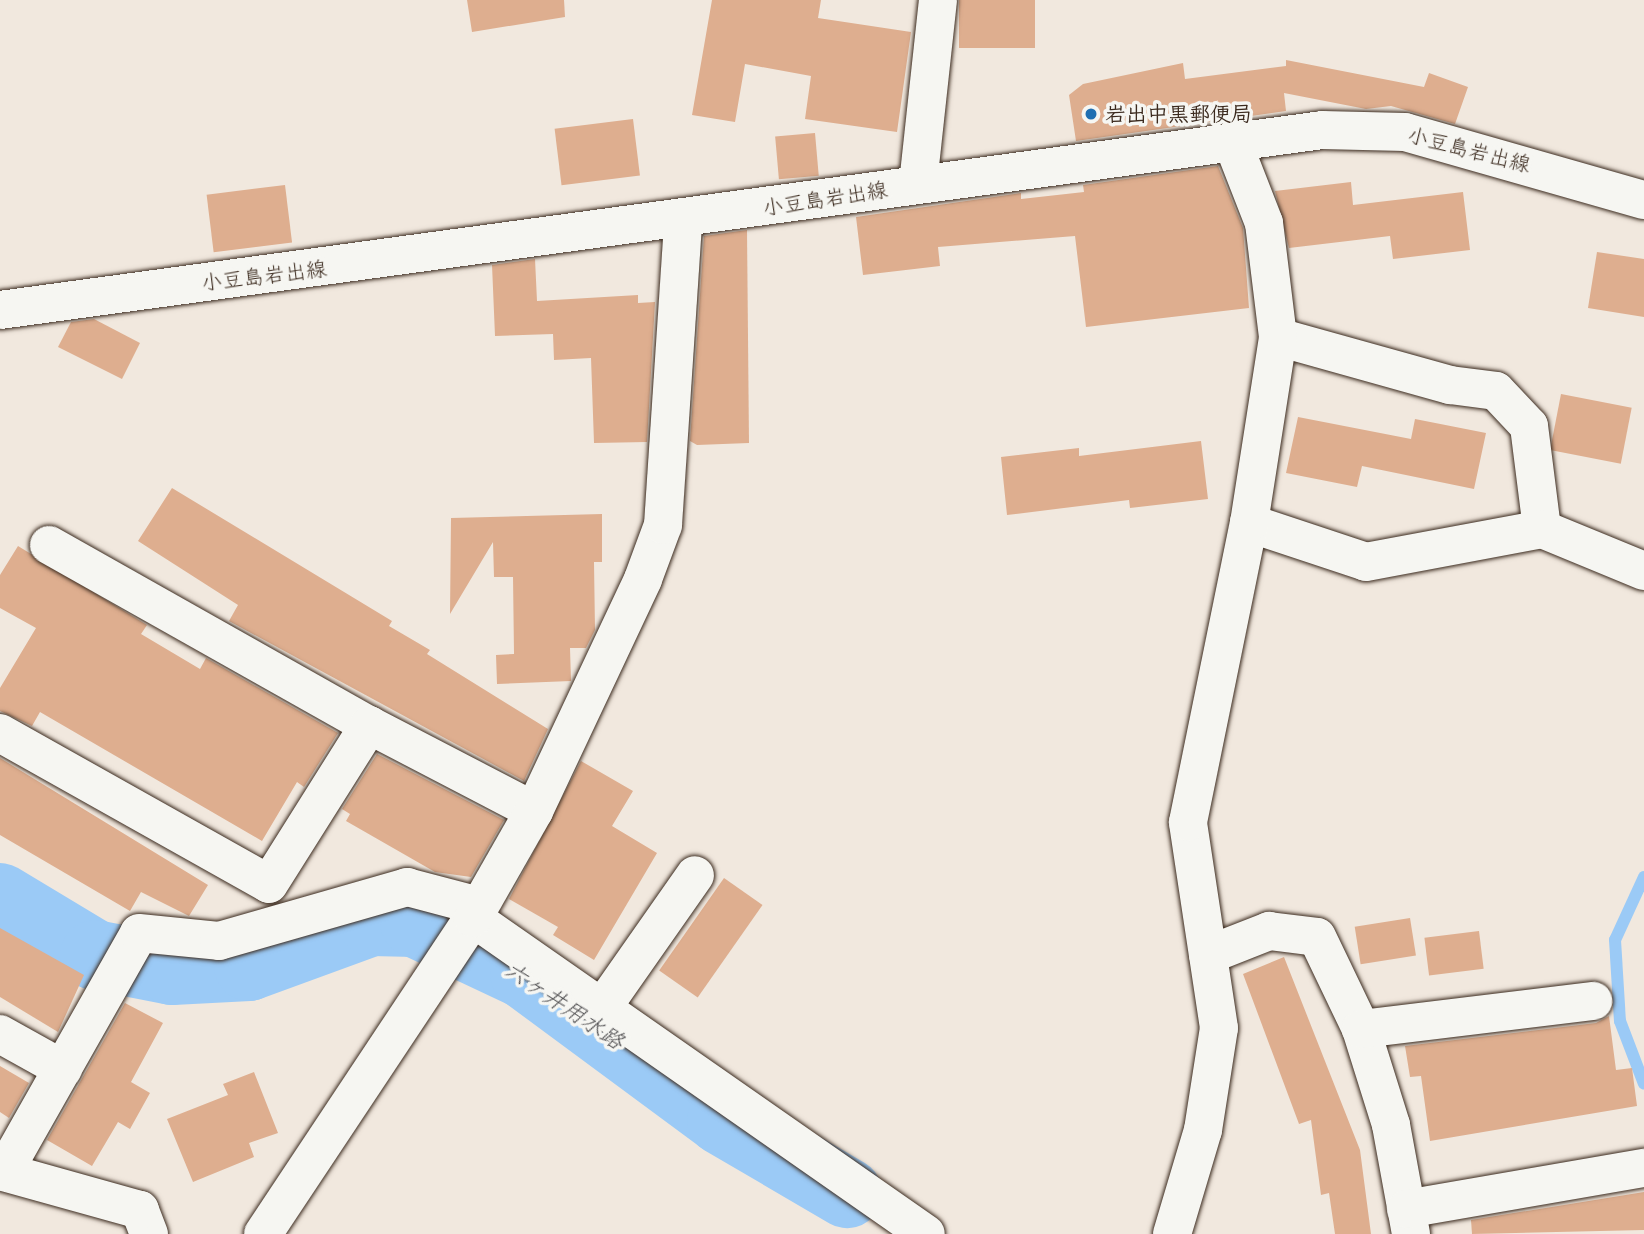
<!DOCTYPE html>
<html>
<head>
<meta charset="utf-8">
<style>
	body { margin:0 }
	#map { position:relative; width:1644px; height:1234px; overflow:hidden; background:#f1e8de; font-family:Sriracha,"Klee One",sans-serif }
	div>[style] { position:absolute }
	.stream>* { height:12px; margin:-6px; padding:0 6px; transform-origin:6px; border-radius:6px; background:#9bcaf6 }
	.river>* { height:70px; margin:-35px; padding:0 35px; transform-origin:35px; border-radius:35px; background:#9bcaf6 }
	.building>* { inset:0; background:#deae8f; transform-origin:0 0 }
	.roads { filter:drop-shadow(0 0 2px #3b2a1e) drop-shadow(0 0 2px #3b2a1e) }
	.minor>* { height:38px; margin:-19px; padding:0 19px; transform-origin:19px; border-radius:19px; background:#f6f6f2 }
	.major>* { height:38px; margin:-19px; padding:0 19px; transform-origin:19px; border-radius:19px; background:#f6f6f2 }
	.dots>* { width:19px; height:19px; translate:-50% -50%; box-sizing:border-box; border:4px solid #f6f6f2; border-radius:50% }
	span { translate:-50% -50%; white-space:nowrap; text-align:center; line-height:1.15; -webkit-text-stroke:7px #f6f6f2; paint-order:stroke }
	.poi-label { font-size:21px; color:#3b2a1e; font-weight:700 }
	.left { translate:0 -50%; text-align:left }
	.street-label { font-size:21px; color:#3b2a1e }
	.water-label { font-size:23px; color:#535254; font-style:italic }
</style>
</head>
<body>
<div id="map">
	<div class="stream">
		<div style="left:1644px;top:877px;width:69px;rotate:114.7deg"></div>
		<div style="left:1615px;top:940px;width:81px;rotate:86.5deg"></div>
		<div style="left:1620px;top:1021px;width:67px;rotate:69.1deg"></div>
	</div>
	<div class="river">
		<div style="left:0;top:898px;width:111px;rotate:31deg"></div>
		<div style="left:95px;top:955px;width:78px;rotate:11deg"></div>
		<div style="left:172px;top:970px;width:77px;rotate:-3deg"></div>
		<div style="left:249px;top:966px;width:131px;rotate:-20.1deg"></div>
		<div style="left:372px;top:921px;width:43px;rotate:1.3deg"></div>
		<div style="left:415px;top:922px;width:122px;rotate:25.3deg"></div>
		<div style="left:525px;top:974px;width:245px;rotate:36.5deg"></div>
		<div style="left:722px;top:1120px;width:145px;rotate:30.3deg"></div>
	</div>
	<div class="building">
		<div style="clip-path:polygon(467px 0,564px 0,565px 17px,472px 32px)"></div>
		<div style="clip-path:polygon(712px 0,821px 0,818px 18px,911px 32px,897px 132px,805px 119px,811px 76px,745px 64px,735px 122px,692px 115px)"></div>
		<div style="left:959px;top:0;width:76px;height:48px"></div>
		<div style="clip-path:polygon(1286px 60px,1424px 87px,1429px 73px,1468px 87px,1455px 124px,1391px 106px,1366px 109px,1284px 93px,1286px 111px,1076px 141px,1069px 95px,1083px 84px,1183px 63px,1185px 79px,1286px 66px)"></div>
		<div style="left:633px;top:119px;width:57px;height:79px;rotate:83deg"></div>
		<div style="left:815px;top:133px;width:43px;height:40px;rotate:85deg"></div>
		<div style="clip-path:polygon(1218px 166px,1243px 228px,1249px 308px,1086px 327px,1075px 236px,938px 247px,940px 266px,863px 275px,856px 217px,1021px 193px,1021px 199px,1084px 192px,1083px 185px)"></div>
		<div style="clip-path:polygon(1351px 182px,1353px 205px,1463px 192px,1470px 250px,1393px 259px,1390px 236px,1289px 248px,1275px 191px)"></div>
		<div style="left:285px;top:185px;width:58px;height:79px;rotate:83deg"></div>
		<div style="clip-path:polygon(747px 230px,749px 443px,697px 445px,690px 441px,704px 236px)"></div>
		<div style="clip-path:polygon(1597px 252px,1644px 259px,1644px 317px,1588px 308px)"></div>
		<div style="clip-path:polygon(535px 259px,537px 301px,638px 295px,638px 303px,655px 302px,647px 442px,594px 443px,591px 358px,554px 360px,553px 334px,495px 336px,492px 265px)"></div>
		<div style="clip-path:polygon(94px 319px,140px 343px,122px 379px,58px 347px,71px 322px)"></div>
		<div style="left:1561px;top:394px;width:72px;height:57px;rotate:11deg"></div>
		<div style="clip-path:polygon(1298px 417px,1411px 439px,1415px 419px,1486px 433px,1474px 489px,1362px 466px,1357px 487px,1286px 473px)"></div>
		<div style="clip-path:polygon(1201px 441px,1208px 499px,1130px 508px,1129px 500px,1007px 515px,1001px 457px,1079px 448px,1079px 456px)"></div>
		<div style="clip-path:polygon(172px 488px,392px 621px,389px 626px,430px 650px,427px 654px,548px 729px,524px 781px,229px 621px,238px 605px,138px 541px)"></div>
		<div style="clip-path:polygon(602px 514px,602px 562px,594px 562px,595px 630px,586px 648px,570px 648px,571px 681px,497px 684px,496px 655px,514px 654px,513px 577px,494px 577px,493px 542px,450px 614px,451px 518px)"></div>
		<div style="clip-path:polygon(18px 546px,147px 625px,141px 634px,200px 669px,206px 658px,338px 733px,304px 787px,297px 782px,262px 841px,40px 712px,32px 726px,0 711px,0 688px,36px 628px,0 608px,0 575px)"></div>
		<div style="clip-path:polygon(377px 754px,504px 820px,471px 877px,435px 872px,346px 821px,350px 814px,342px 809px)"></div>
		<div style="clip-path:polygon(0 758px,208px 885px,189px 916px,141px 892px,130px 911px,0 835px)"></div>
		<div style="clip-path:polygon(581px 761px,633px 791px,612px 826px,657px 853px,594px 960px,553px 935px,558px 927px,509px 899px)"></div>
		<div style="left:724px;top:878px;width:47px;height:113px;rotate:35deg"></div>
		<div style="left:1410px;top:918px;width:38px;height:56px;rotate:81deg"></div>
		<div style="clip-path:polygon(0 928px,84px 975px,58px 1032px,0 997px)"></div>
		<div style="left:1479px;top:931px;width:38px;height:55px;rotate:83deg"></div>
		<div style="clip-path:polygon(1284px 957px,1360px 1150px,1371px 1234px,1335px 1234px,1329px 1193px,1321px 1195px,1311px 1120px,1299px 1124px,1243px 974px)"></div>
		<div style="clip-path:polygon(125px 1003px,163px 1023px,131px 1082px,150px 1093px,130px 1129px,118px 1122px,92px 1166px,47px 1140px)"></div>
		<div style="clip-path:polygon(1609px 1016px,1616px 1070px,1632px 1068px,1637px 1106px,1430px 1141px,1421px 1076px,1410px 1077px,1405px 1046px,1596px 1023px)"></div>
		<div style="clip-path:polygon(0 1066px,29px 1083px,9px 1118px,0 1112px)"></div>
		<div style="clip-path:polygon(254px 1072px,278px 1133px,249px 1143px,254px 1157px,193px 1182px,167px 1119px,228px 1095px,223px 1084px)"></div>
		<div style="clip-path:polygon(1644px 1192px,1644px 1230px,1472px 1234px,1471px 1220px)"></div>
	</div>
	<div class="roads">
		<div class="minor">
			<div style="left:918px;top:184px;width:185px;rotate:-83.8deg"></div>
			<div style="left:1278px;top:337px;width:179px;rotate:15.6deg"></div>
			<div style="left:1450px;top:385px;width:46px;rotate:7.4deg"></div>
			<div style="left:1496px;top:391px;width:48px;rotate:46.7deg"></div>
			<div style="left:1529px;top:426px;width:104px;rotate:82.8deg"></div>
			<div style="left:1542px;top:529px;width:110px;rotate:22.4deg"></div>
			<div style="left:1249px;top:523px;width:123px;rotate:18.4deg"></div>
			<div style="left:1366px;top:562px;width:179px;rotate:-10.6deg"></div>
			<div style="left:49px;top:545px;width:367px;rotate:29.4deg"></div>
			<div style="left:0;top:733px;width:308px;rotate:29.3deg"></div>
			<div style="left:269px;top:884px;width:188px;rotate:-57.8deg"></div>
			<div style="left:369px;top:725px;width:186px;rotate:27.5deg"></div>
			<div style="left:473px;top:918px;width:552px;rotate:34.9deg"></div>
			<div style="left:1208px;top:955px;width:66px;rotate:-21.5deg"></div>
			<div style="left:1269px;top:931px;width:48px;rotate:7.1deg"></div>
			<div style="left:1317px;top:937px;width:102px;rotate:64.4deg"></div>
			<div style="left:1361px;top:1029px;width:101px;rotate:72.6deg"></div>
			<div style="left:1391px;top:1125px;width:111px;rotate:79.6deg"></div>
			<div style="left:602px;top:1008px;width:162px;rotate:-55deg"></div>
			<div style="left:1361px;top:1029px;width:234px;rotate:-6.9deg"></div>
			<div style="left:0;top:1034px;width:72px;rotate:29.1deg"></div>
			<div style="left:1406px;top:1209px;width:242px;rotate:-9.8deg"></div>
			<div style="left:149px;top:1234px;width:26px;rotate:-111deg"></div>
			<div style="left:140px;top:1210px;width:141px;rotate:-164.4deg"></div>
			<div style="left:4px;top:1172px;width:274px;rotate:-60.5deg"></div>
			<div style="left:139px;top:933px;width:80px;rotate:5.7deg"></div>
			<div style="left:219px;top:941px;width:196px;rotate:-16deg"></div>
			<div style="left:407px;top:887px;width:74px;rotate:14.8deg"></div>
			<div style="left:263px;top:1234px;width:379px;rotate:-56.4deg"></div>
			<div style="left:473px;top:918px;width:123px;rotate:-60.3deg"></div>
			<div style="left:534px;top:811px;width:256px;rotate:-64.8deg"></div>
			<div style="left:643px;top:579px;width:58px;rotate:-69.7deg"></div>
			<div style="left:663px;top:525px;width:305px;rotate:-86.2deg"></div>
			<div style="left:1172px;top:1234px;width:109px;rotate:-73.4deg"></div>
			<div style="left:1203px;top:1130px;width:103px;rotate:-81.1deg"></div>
			<div style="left:1219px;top:1028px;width:208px;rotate:-98.6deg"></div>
			<div style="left:1188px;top:822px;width:305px;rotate:-78.5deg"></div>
			<div style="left:1249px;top:523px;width:188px;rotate:-81.1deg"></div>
			<div style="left:1278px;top:337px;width:115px;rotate:-97deg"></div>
			<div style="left:1264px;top:223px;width:88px;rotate:-111.3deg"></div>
		</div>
		<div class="major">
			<div style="left:0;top:310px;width:1334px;rotate:-7.75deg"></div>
			<div style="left:1322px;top:130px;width:83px;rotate:1.4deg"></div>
			<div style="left:1405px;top:132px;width:248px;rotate:15.9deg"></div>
		</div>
	</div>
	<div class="dots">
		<div style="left:1091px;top:114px;background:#1f6fb2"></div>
	</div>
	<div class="poi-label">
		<span class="left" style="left:1105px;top:114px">岩出中黒郵便局</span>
	</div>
	<div class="street-label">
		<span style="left:1469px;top:150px;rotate:14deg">小豆島岩出線</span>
		<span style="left:825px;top:199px;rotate:-9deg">小豆島岩出線</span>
		<span style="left:264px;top:276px;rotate:-7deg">小豆島岩出線</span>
	</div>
	<div class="water-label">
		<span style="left:564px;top:1006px;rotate:34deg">六ヶ井用水路</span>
	</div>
</div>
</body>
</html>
